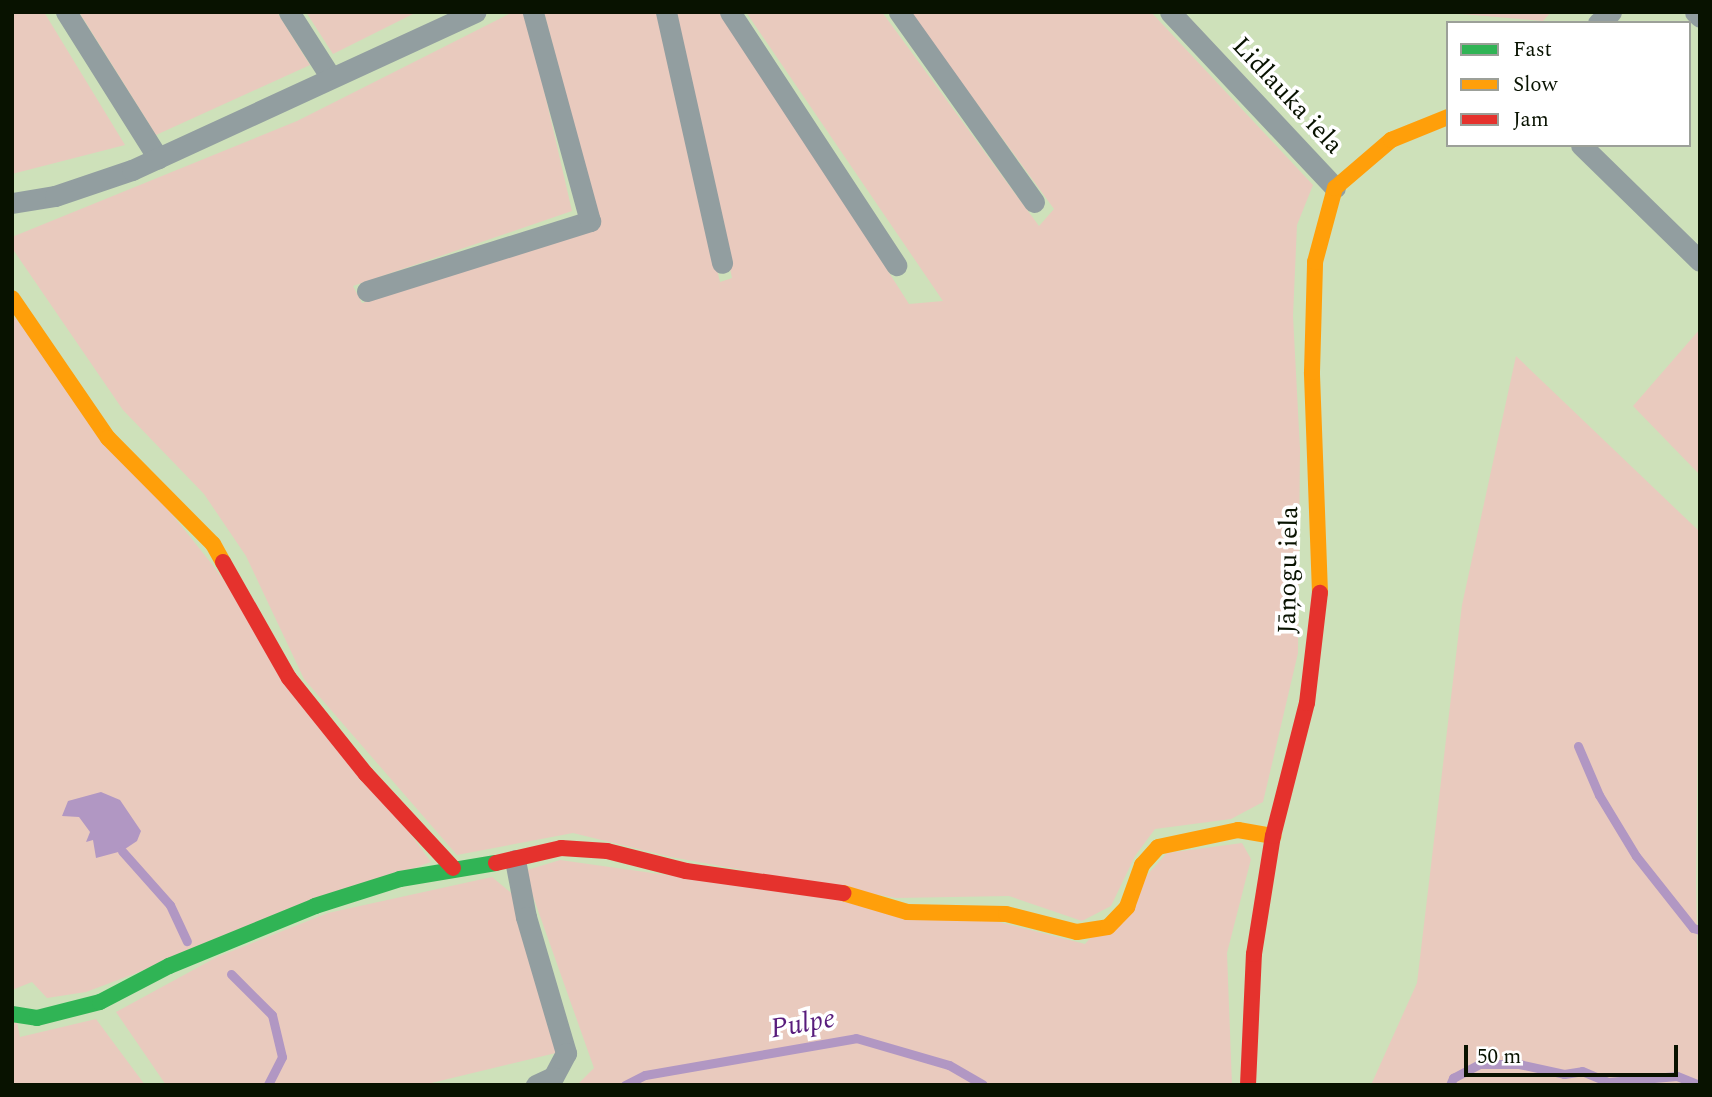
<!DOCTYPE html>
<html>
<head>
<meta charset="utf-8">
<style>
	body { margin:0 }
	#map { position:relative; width:1712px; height:1097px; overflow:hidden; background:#cee1ba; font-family:Spectral,serif }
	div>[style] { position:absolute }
	.green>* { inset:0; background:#e9cabe }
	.water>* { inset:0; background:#b197c3 }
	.stream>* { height:9px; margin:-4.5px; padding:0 4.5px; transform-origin:4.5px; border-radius:4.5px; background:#b197c3 }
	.street>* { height:21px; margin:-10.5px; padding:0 10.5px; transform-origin:10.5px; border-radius:10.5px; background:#929ea0 }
	.fast>* { height:16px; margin:-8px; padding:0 8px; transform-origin:8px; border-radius:8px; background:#30b455 }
	.slow>* { height:16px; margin:-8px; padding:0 8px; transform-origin:8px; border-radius:8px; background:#ff9f0a }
	.jam>* { height:16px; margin:-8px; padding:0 8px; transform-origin:8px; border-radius:8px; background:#e5322d }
	span { translate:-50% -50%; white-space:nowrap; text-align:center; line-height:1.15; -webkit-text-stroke:7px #fff; paint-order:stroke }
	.street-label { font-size:26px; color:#081200 }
	.water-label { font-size:28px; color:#581c7c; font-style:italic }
	.frame { position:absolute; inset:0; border:14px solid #081200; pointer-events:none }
	.legend { position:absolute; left:1446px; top:21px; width:245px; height:126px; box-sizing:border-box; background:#fff; border:2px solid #9ca099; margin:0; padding:9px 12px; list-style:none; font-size:21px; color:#081200 }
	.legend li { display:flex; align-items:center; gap:14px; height:35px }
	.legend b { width:35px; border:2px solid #9ca099 }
	.scale { position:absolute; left:1464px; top:1045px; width:214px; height:32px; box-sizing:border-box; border:4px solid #081200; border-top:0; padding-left:9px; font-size:21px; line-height:24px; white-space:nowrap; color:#081200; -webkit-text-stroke:5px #fff; paint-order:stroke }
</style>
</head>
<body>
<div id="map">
	<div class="green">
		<div style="clip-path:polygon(12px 12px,44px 12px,125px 145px,12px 174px)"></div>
		<div style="clip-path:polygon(79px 12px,277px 12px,310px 65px,156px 135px)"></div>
		<div style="clip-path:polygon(306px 12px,417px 12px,333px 54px)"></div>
		<div style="clip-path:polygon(513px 12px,526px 12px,572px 211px,353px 286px,362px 303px,600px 227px,544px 12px,657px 12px,720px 282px,732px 278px,674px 12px,723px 12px,909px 304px,943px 301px,746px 12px,882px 12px,1039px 226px,1054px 209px,910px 12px,1151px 12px,1313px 185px,1297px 225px,1293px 316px,1300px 449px,1298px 653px,1263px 802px,1231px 819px,1155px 829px,1135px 856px,1111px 906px,1082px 921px,1009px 896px,896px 898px,671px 857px,573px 833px,457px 855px,304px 679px,246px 556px,204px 494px,123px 410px,12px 248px,12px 237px,297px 121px)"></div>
		<div style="clip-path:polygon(1438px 12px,1551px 12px,1543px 21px)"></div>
		<div style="clip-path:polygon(12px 314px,211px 563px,431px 862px,86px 992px,47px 998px,32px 982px,12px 990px)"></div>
		<div style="clip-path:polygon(1700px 329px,1700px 475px,1633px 406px)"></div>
		<div style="clip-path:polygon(1516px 356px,1700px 532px,1696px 881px,1700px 1085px,1371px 1085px,1417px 983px,1462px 605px)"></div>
		<div style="clip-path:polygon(1242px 843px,1251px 859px,1227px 953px,1232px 1085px,577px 1085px,594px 1068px,524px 871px,560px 860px,999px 922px,1085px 944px,1167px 853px)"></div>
		<div style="clip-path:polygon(492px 877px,516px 897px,560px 1052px,423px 1085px,166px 1085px,116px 1012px,217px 957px,328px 913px)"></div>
		<div style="clip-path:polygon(96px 1019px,145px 1085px,12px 1085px,12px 1023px,17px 1022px,20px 1037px)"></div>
	</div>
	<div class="water">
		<div style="clip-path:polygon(101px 792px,120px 800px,141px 831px,137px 841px,122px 851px,96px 858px,93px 840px,86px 842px,90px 832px,79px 817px,62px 816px,68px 801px)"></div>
	</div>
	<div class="stream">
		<div style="left:1578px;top:746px;width:53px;rotate:66.8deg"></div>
		<div style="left:1599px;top:795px;width:71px;rotate:58.8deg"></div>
		<div style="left:1636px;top:856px;width:92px;rotate:51.6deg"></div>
		<div style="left:1693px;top:928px;width:7px;rotate:16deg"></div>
		<div style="left:122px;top:851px;width:72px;rotate:48.4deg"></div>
		<div style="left:170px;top:905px;width:40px;rotate:65deg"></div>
		<div style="left:231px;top:974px;width:58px;rotate:45deg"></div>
		<div style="left:272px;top:1015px;width:43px;rotate:76.6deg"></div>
		<div style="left:282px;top:1057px;width:31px;rotate:117deg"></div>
		<div style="left:625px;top:1085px;width:22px;rotate:-27deg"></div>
		<div style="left:645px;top:1075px;width:214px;rotate:-9.9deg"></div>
		<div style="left:856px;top:1038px;width:97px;rotate:16.2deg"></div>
		<div style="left:949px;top:1065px;width:39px;rotate:30deg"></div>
		<div style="left:1450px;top:1085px;width:8px;rotate:-67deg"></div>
		<div style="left:1453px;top:1078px;width:30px;rotate:-28deg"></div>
		<div style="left:1479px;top:1064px;width:40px"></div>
		<div style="left:1519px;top:1064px;width:46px;rotate:12.5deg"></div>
		<div style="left:1564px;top:1074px;width:18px;rotate:-9deg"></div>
		<div style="left:1582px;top:1071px;width:28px;rotate:23deg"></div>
		<div style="left:1608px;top:1082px;width:69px;rotate:-5deg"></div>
		<div style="left:1677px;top:1076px;width:24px;rotate:22deg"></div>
	</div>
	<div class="street">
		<div style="left:66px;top:12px;width:173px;rotate:57.8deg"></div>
		<div style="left:289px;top:12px;width:76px;rotate:57.4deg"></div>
		<div style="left:666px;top:12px;width:257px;rotate:77.4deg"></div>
		<div style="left:730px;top:12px;width:303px;rotate:56.7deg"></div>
		<div style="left:899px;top:12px;width:233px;rotate:54.6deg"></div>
		<div style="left:1170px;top:12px;width:241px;rotate:46.8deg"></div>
		<div style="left:1695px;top:12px;width:7px;rotate:45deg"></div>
		<div style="left:1598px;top:23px;width:17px;rotate:-40deg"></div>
		<div style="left:1581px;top:145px;width:166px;rotate:44.3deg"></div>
		<div style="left:12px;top:203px;width:44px;rotate:-9.2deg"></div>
		<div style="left:55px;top:196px;width:81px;rotate:-18.7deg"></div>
		<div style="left:132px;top:170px;width:378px;rotate:-24.7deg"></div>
		<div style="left:367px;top:291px;width:234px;rotate:-17.4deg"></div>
		<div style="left:590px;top:221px;width:217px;rotate:-105.3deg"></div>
		<div style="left:515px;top:860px;width:58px;rotate:79.1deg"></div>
		<div style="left:526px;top:917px;width:142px;rotate:73.6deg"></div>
		<div style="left:566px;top:1053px;width:27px;rotate:118deg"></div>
		<div style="left:553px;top:1077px;width:19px;rotate:155deg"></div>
	</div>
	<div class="fast">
		<div style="left:12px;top:1014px;width:25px;rotate:9deg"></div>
		<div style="left:37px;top:1018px;width:65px;rotate:-14.3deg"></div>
		<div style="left:100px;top:1002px;width:78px;rotate:-27.6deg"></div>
		<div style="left:169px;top:966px;width:158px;rotate:-22.3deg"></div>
		<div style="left:315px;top:906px;width:89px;rotate:-17.6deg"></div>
		<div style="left:400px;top:879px;width:97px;rotate:-9.5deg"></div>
	</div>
	<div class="slow">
		<div style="left:12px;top:298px;width:170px;rotate:55.6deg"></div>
		<div style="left:108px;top:438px;width:149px;rotate:45.3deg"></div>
		<div style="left:213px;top:544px;width:21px;rotate:61deg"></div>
		<div style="left:1320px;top:593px;width:221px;rotate:-92.1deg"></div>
		<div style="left:1312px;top:372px;width:110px;rotate:-88.4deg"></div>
		<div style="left:1315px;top:262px;width:77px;rotate:-74.9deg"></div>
		<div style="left:1335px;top:188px;width:74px;rotate:-40.6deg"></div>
		<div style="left:1391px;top:140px;width:61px;rotate:-22deg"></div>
		<div style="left:843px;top:893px;width:67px;rotate:16.5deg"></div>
		<div style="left:907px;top:912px;width:99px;rotate:1.2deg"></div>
		<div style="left:1006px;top:914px;width:73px;rotate:14.2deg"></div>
		<div style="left:1077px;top:932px;width:31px;rotate:-9deg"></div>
		<div style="left:1108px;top:927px;width:28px;rotate:-46deg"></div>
		<div style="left:1127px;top:907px;width:45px;rotate:-70.3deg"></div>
		<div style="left:1142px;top:865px;width:24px;rotate:-48deg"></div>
		<div style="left:1158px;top:847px;width:82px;rotate:-12deg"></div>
		<div style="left:1238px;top:830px;width:36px;rotate:10deg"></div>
	</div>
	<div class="jam">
		<div style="left:223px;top:562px;width:133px;rotate:60.4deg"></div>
		<div style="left:289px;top:678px;width:123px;rotate:51.3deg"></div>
		<div style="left:366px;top:774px;width:128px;rotate:47.2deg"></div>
		<div style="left:496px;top:863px;width:67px;rotate:-13deg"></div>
		<div style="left:561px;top:848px;width:46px;rotate:3.7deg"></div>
		<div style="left:607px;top:851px;width:81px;rotate:14.2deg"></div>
		<div style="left:686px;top:871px;width:159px;rotate:8deg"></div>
		<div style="left:1248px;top:1085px;width:131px;rotate:-87.4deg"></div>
		<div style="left:1254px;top:954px;width:120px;rotate:-80.9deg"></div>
		<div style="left:1273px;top:836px;width:137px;rotate:-75.7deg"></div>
		<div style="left:1307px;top:703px;width:111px;rotate:-83.3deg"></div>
	</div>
	<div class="street-label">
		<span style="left:1287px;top:96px;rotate:47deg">Lidlauka iela</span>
		<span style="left:1289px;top:570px;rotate:-89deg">Jāņogu iela</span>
	</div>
	<div class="water-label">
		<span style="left:803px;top:1024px;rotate:-10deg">Pulpe</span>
	</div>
	<div class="frame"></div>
	<ul class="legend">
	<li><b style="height:9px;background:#30b455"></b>Fast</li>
	<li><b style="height:9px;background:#ff9f0a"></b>Slow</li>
	<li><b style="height:9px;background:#e5322d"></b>Jam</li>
	</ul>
	<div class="scale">50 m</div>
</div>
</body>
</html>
